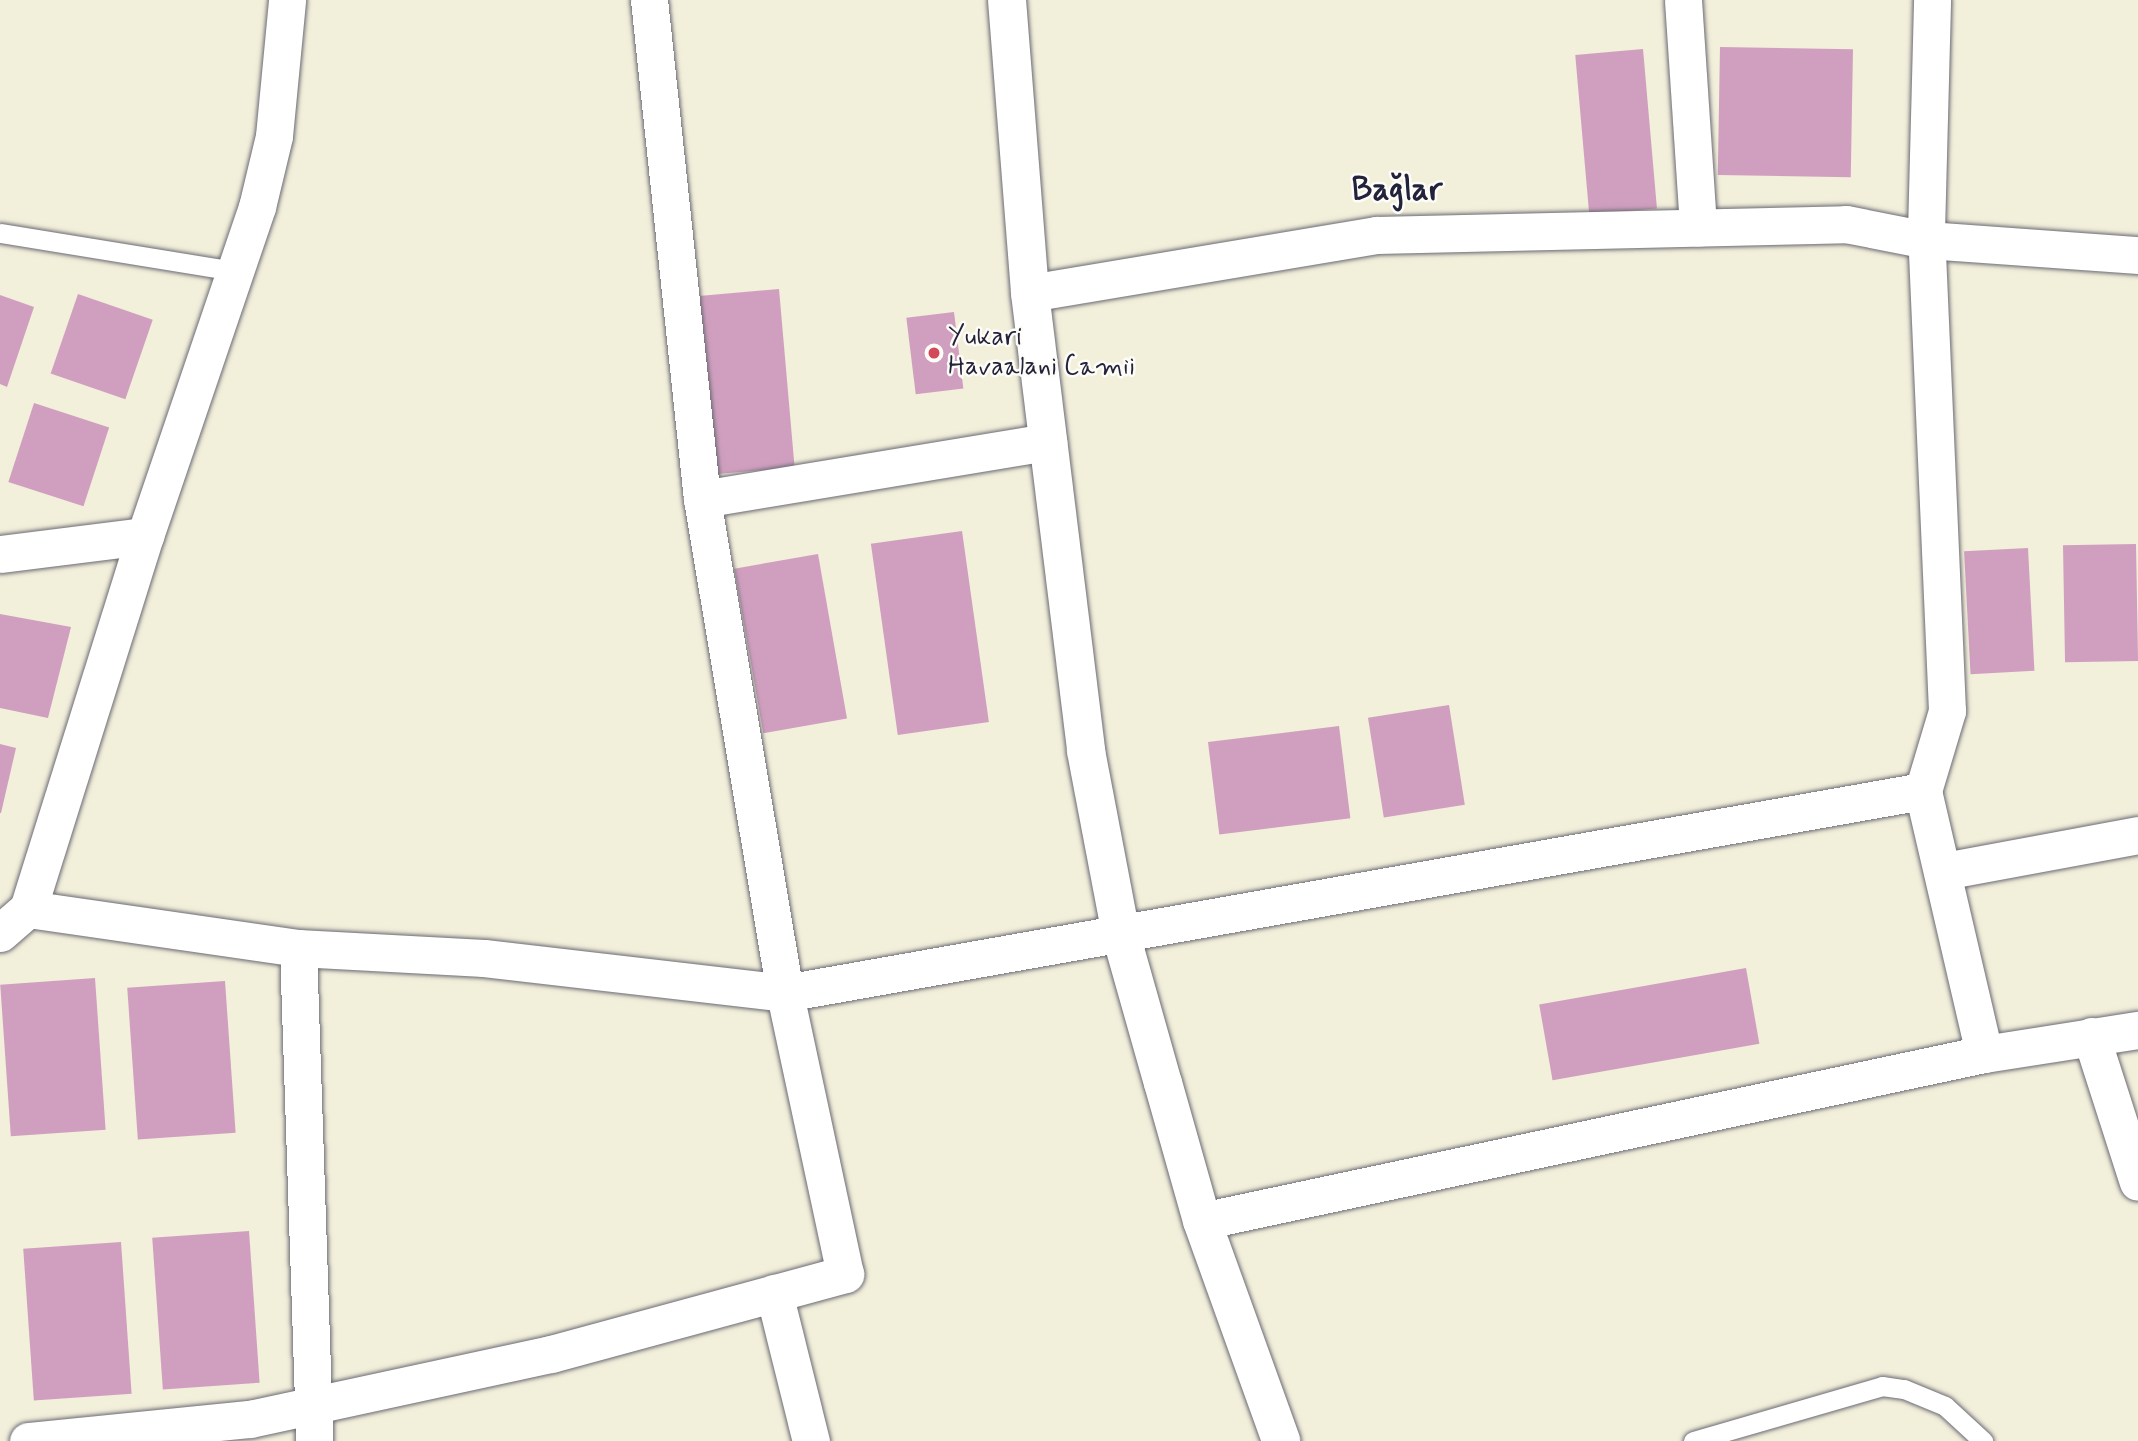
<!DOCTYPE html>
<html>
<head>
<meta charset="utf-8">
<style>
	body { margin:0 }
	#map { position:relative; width:2138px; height:1441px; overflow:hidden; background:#f2efdb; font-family:Mynerve,sans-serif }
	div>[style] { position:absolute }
	.building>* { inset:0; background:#d09fbf; transform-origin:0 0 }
	.roads { filter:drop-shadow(0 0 2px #6b6a73) drop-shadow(0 0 2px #6b6a73) }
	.lane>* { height:19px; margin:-9.5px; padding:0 9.5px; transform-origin:9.5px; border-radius:9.5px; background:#fff }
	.street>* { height:37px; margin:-18.5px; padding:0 18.5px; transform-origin:18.5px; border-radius:18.5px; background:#fff }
	.secondary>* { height:38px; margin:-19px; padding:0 19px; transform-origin:19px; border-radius:19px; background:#fff }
	.dots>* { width:19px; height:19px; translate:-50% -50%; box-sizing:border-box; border:4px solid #fdfcf7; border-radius:50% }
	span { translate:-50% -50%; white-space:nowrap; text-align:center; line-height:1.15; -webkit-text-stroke:5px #fdfcf7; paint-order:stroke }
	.poi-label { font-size:26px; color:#22223b }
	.left { translate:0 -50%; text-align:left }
	.district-label { font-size:33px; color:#22223b; font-weight:700 }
</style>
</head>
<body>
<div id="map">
	<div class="building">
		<div style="left:1720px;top:47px;width:133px;height:128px;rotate:1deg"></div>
		<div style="left:1643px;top:49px;width:160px;height:68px;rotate:85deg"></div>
		<div style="left:779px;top:289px;width:179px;height:86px;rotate:85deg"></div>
		<div style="left:78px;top:294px;width:79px;height:84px;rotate:19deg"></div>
		<div style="clip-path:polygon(0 295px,34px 307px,7px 387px,0 384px)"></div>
		<div style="left:954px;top:312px;width:77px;height:48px;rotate:83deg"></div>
		<div style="left:34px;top:403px;width:79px;height:83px;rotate:18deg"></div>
		<div style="left:962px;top:531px;width:193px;height:92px;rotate:82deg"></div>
		<div style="left:2136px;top:544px;width:117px;height:73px;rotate:89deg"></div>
		<div style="left:2028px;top:548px;width:123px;height:64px;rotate:87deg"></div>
		<div style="left:818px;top:554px;width:167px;height:85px;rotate:80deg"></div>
		<div style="clip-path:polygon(0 614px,71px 627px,48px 718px,0 708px)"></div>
		<div style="left:1449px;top:705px;width:101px;height:82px;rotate:81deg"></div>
		<div style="left:1339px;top:726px;width:93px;height:132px;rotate:83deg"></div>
		<div style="clip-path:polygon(0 744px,16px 748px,1px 813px,0 813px)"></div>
		<div style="left:1746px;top:968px;width:77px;height:210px;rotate:80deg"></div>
		<div style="left:95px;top:978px;width:152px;height:95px;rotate:86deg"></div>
		<div style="left:225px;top:981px;width:152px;height:98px;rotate:86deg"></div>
		<div style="left:249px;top:1231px;width:152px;height:97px;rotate:86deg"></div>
		<div style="left:121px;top:1242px;width:152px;height:98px;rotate:86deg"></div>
	</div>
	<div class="roads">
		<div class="lane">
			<div style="left:0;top:233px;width:238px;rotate:9.2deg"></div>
			<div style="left:1693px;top:1441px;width:197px;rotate:-16.2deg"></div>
			<div style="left:1882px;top:1386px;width:22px;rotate:8deg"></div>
			<div style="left:1904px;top:1389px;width:44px;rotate:22.5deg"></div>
			<div style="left:1945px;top:1406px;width:52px;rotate:42.6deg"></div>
		</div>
		<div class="street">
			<div style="left:1683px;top:0;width:228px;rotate:86.2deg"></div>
			<div style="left:1030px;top:293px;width:351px;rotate:-9.5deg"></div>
			<div style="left:1376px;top:235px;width:470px;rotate:-1.3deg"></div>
			<div style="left:1846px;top:224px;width:83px;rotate:11.2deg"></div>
			<div style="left:1927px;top:240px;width:212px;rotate:4.1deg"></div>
			<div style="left:702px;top:499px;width:351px;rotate:-9.4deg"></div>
			<div style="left:0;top:554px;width:146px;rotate:-7.1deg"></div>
			<div style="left:1923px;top:791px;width:84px;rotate:-73.3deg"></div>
			<div style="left:1947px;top:711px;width:479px;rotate:-92.5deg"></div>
			<div style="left:1926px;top:232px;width:232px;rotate:-88.5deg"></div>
			<div style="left:1944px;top:871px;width:197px;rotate:-10.5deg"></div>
			<div style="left:28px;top:909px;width:273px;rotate:8.2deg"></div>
			<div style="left:298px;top:948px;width:493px;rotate:88.1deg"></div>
			<div style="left:0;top:933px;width:37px;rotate:-41deg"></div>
			<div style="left:28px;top:909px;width:391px;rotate:-72.6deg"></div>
			<div style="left:145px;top:536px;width:348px;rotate:-71.2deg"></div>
			<div style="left:257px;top:207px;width:73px;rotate:-76.5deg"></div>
			<div style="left:274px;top:136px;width:137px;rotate:-84.5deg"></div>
			<div style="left:298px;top:948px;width:186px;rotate:3.1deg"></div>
			<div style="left:484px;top:958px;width:303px;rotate:6.6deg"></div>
			<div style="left:785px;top:993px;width:1156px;rotate:-10.07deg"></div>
			<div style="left:1923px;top:791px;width:270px;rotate:76.9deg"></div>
			<div style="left:1984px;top:1054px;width:800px;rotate:167.95deg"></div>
			<div style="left:2091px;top:1036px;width:153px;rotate:72.2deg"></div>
			<div style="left:1984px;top:1054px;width:156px;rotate:-8.9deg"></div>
			<div style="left:774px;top:1293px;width:153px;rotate:76deg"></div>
			<div style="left:28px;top:1441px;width:223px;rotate:-5.7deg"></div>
			<div style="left:250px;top:1419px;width:308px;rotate:-12.2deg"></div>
			<div style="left:551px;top:1354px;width:305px;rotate:-15.2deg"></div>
			<div style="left:845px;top:1274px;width:287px;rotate:-102.1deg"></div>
			<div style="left:785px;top:993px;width:501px;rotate:-99.54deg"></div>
			<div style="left:702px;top:499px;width:502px;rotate:-96.06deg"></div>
		</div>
		<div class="secondary">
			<div style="left:1007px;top:0;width:294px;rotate:85.5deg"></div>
			<div style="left:1030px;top:293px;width:461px;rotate:83deg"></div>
			<div style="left:1086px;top:751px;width:187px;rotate:79.2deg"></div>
			<div style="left:1121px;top:935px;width:154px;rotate:74.2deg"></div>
			<div style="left:1163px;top:1083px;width:143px;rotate:74.2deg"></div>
			<div style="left:1202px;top:1221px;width:234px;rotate:70.2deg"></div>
		</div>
	</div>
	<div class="dots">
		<div style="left:934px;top:353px;background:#d1495b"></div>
	</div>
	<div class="poi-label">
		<span class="left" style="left:948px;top:353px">Yukari<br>Havaalani Camii</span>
	</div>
	<div class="district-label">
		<span style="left:1397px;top:191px">Bağlar</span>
	</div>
</div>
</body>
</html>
